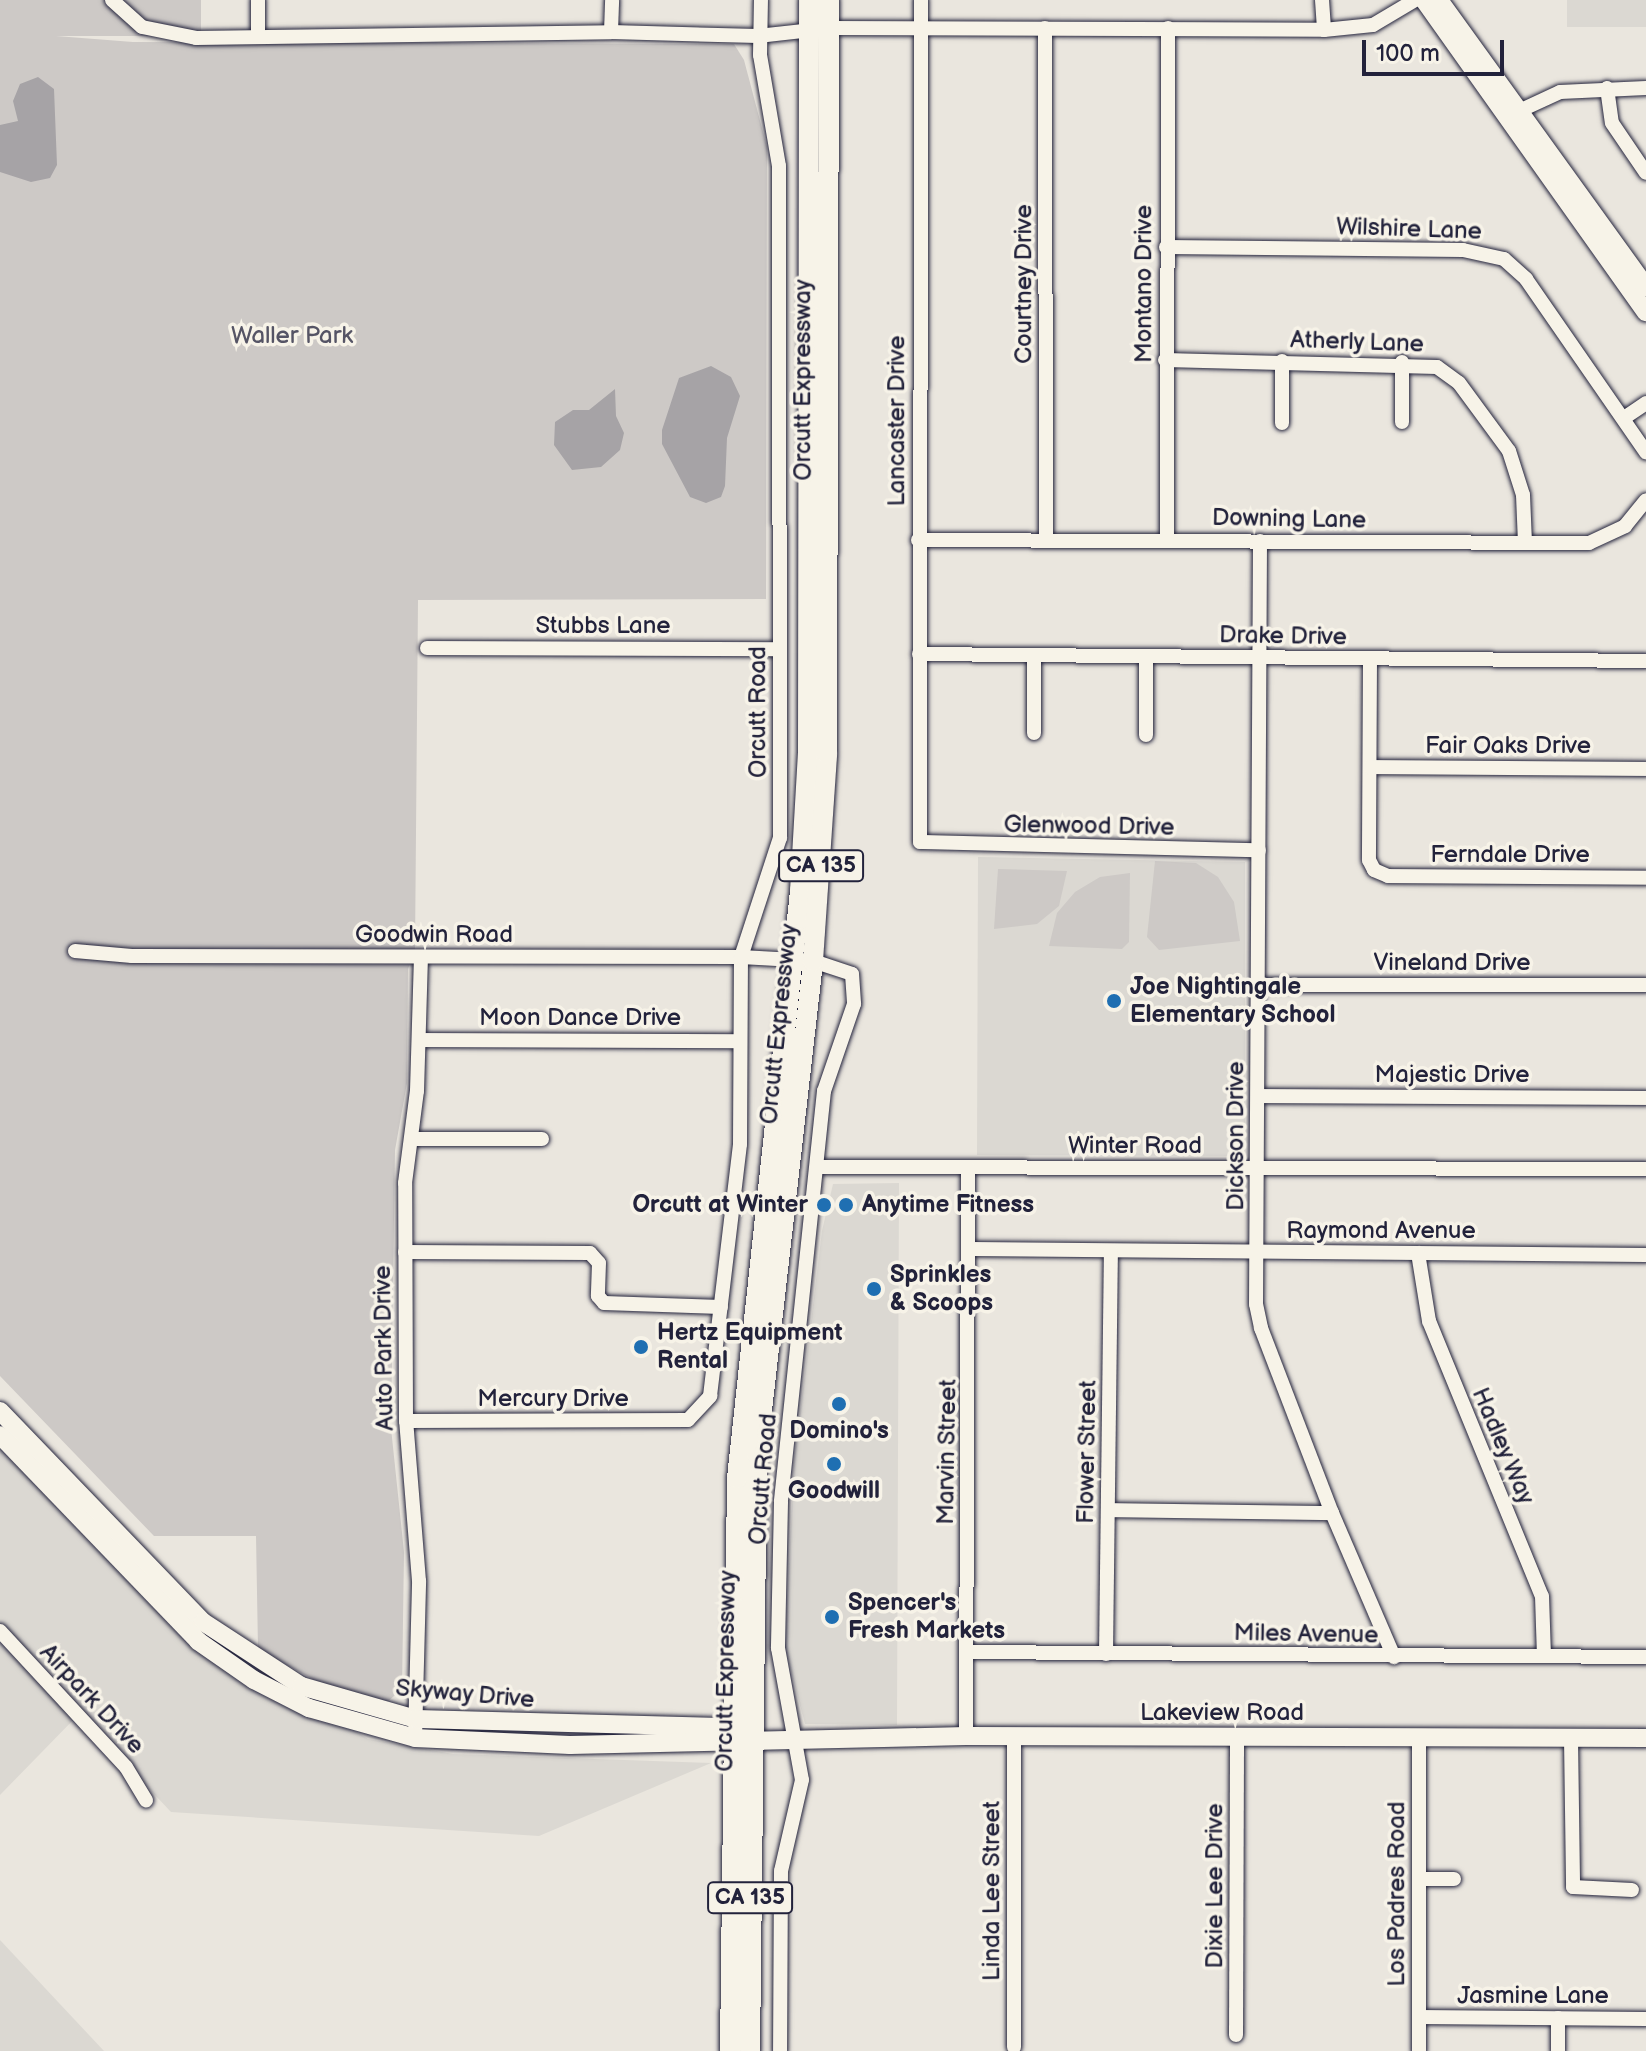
<!DOCTYPE html>
<html>
<head>
<meta charset="utf-8">
<style>
	body { margin:0 }
	#map { position:relative; width:1646px; height:2051px; overflow:hidden; background:#eae6de; font-family:"Balsamiq Sans",sans-serif }
	div>[style] { position:absolute }
	.built>* { inset:0; background:#dbd8d2; transform-origin:0 0 }
	.green>* { inset:0; background:#cdc9c6 }
	.water>* { inset:0; background:#a6a3a6 }
	.roads { filter:drop-shadow(0 0 2px #22223b) drop-shadow(0 0 2px #22223b) }
	.minor>* { height:14px; margin:-7px; padding:0 7px; transform-origin:7px; border-radius:7px; background:#f7f3e8 }
	.major>* { height:18px; margin:-9px; padding:0 9px; transform-origin:9px; border-radius:9px; background:#f7f3e8 }
	.highway>* { height:20px; margin:-10px; padding:0 10px; transform-origin:10px; border-radius:10px; background:#f7f3e8 }
	.dots>* { width:22px; height:22px; translate:-50% -50%; box-sizing:border-box; border:4px solid #f7f3e8; border-radius:50% }
	span { translate:-50% -50%; white-space:nowrap; text-align:center; line-height:1.15; -webkit-text-stroke:7px #f7f3e8; paint-order:stroke }
	.shield-label span { padding:2px 6px; background:#f7f3e8; border:2px solid; border-radius:6px; -webkit-text-stroke-width:0 }
	.shield-label { font-size:22px; color:#22223b; font-weight:700 }
	.street-label { font-size:24px; color:#22223b }
	.park-label { font-size:24px; color:#555465 }
	.poi-label { font-size:24px; color:#22223b; font-weight:700 }
	.left { translate:0 -50%; text-align:left }
	.right { translate:-100% -50%; text-align:right }
	.scale { position:absolute; left:1362px; top:40px; width:142px; height:36px; box-sizing:border-box; border:4px solid #22223b; border-top:0; padding-left:10px; font-size:24px; line-height:28px; white-space:nowrap; color:#22223b; -webkit-text-stroke:6px #f7f3e8; paint-order:stroke }
</style>
</head>
<body>
<div id="map">
	<div class="built">
		<div style="left:1567px;top:0;width:79px;height:27px"></div>
		<div style="clip-path:polygon(978px 857px,1245px 862px,1245px 1151px,1239px 1156px,977px 1155px)"></div>
		<div style="clip-path:polygon(899px 1183px,897px 1725px,805px 1724px,785px 1648px,794px 1463px,822px 1231px,833px 1184px)"></div>
		<div style="clip-path:polygon(0 1416px,206px 1642px,368px 1739px,453px 1754px,711px 1763px,539px 1836px,171px 1812px,79px 1714px,0 1795px)"></div>
		<div style="clip-path:polygon(0 1940px,104px 2051px,0 2051px)"></div>
	</div>
	<div class="green">
		<div style="clip-path:polygon(0 0,201px 0,201px 36px,56px 36px,133px 42px,734px 44px,744px 60px,767px 147px,766px 599px,418px 600px,415px 949px,408px 969px,407px 1083px,395px 1150px,391px 1428px,404px 1552px,402px 1689px,386px 1703px,318px 1682px,258px 1649px,256px 1536px,154px 1536px,0 1376px)"></div>
		<div style="clip-path:polygon(1155px 861px,1196px 863px,1218px 877px,1234px 902px,1240px 941px,1159px 950px,1147px 937px)"></div>
		<div style="clip-path:polygon(998px 869px,1067px 871px,1059px 906px,1037px 924px,994px 929px)"></div>
		<div style="clip-path:polygon(1130px 873px,1129px 942px,1122px 949px,1049px 946px,1057px 913px,1075px 892px,1100px 877px)"></div>
	</div>
	<div class="water">
		<div style="clip-path:polygon(38px 77px,54px 89px,57px 165px,50px 178px,31px 182px,0 172px,0 125px,18px 121px,13px 101px,20px 84px)"></div>
		<div style="clip-path:polygon(711px 366px,731px 377px,740px 396px,727px 438px,725px 486px,721px 497px,706px 503px,690px 497px,662px 444px,662px 430px,679px 378px)"></div>
		<div style="clip-path:polygon(615px 389px,616px 416px,624px 433px,620px 450px,601px 467px,572px 470px,554px 445px,555px 422px,573px 410px,589px 410px)"></div>
	</div>
	<div class="roads">
		<div class="minor">
			<div style="left:112px;top:0;width:40px;rotate:42deg"></div>
			<div style="left:142px;top:27px;width:55px;rotate:11.5deg"></div>
			<div style="left:196px;top:38px;width:415px;rotate:-0.8deg"></div>
			<div style="left:611px;top:32px;width:147px;rotate:1.6deg"></div>
			<div style="left:758px;top:36px;width:71px;rotate:-6.4deg"></div>
			<div style="left:829px;top:28px;width:495px;rotate:0.2deg"></div>
			<div style="left:1324px;top:30px;width:49px;rotate:-5.8deg"></div>
			<div style="left:1373px;top:25px;width:49px;rotate:-30.8deg"></div>
			<div style="left:921px;top:0;width:842px;rotate:90.07deg"></div>
			<div style="left:920px;top:842px;width:339px;rotate:1.4deg"></div>
			<div style="left:1322px;top:0;width:30px;rotate:86deg"></div>
			<div style="left:1045px;top:28px;width:512px;rotate:89.89deg"></div>
			<div style="left:611px;top:32px;width:32px;rotate:-88deg"></div>
			<div style="left:258px;top:37px;width:37px;rotate:-90deg"></div>
			<div style="left:1607px;top:88px;width:35px;rotate:82deg"></div>
			<div style="left:1612px;top:123px;width:60px;rotate:55.8deg"></div>
			<div style="left:1519px;top:111px;width:45px;rotate:-24.9deg"></div>
			<div style="left:1560px;top:92px;width:86px;rotate:-2.7deg"></div>
			<div style="left:1166px;top:247px;width:297px;rotate:0.6deg"></div>
			<div style="left:1463px;top:250px;width:42px;rotate:12.4deg"></div>
			<div style="left:1504px;top:259px;width:30px;rotate:42deg"></div>
			<div style="left:1526px;top:279px;width:211px;rotate:55.3deg"></div>
			<div style="left:1165px;top:360px;width:272px;rotate:1.5deg"></div>
			<div style="left:1437px;top:367px;width:27px;rotate:36deg"></div>
			<div style="left:1459px;top:383px;width:84px;rotate:53.7deg"></div>
			<div style="left:1509px;top:451px;width:46px;rotate:72.3deg"></div>
			<div style="left:1523px;top:495px;width:48px;rotate:87.6deg"></div>
			<div style="left:1402px;top:362px;width:60px;rotate:90deg"></div>
			<div style="left:1624px;top:418px;width:27px;rotate:-34deg"></div>
			<div style="left:1282px;top:423px;width:62px;rotate:-90deg"></div>
			<div style="left:918px;top:540px;width:671px;rotate:0.26deg"></div>
			<div style="left:1589px;top:543px;width:40px;rotate:-25deg"></div>
			<div style="left:1625px;top:526px;width:33px;rotate:-51deg"></div>
			<div style="left:1167px;top:540px;width:512px;rotate:-89.89deg"></div>
			<div style="left:1260px;top:541px;width:763px;rotate:90.3deg"></div>
			<div style="left:1256px;top:1304px;width:25px;rotate:78deg"></div>
			<div style="left:1261px;top:1328px;width:198px;rotate:69deg"></div>
			<div style="left:1332px;top:1513px;width:157px;rotate:66.7deg"></div>
			<div style="left:427px;top:648px;width:352px;rotate:0.2deg"></div>
			<div style="left:919px;top:654px;width:727px;rotate:0.55deg"></div>
			<div style="left:1146px;top:656px;width:79px;rotate:90deg"></div>
			<div style="left:1370px;top:658px;width:202px;rotate:90.3deg"></div>
			<div style="left:1369px;top:860px;width:11px;rotate:63deg"></div>
			<div style="left:1374px;top:870px;width:15px;rotate:23deg"></div>
			<div style="left:1388px;top:876px;width:258px;rotate:0.4deg"></div>
			<div style="left:1034px;top:733px;width:78px;rotate:-90deg"></div>
			<div style="left:1370px;top:767px;width:276px;rotate:0.4deg"></div>
			<div style="left:75px;top:951px;width:57px;rotate:5deg"></div>
			<div style="left:132px;top:956px;width:609px;rotate:0.09deg"></div>
			<div style="left:741px;top:957px;width:72px;rotate:3.2deg"></div>
			<div style="left:813px;top:961px;width:41px;rotate:18.4deg"></div>
			<div style="left:852px;top:974px;width:30px;rotate:86deg"></div>
			<div style="left:854px;top:1004px;width:92px;rotate:109deg"></div>
			<div style="left:824px;top:1091px;width:413px;rotate:96deg"></div>
			<div style="left:781px;top:1502px;width:146px;rotate:91.2deg"></div>
			<div style="left:778px;top:1648px;width:134px;rotate:79.7deg"></div>
			<div style="left:802px;top:1780px;width:93px;rotate:103deg"></div>
			<div style="left:781px;top:1871px;width:180px;rotate:90.3deg"></div>
			<div style="left:1259px;top:985px;width:387px"></div>
			<div style="left:420px;top:1040px;width:320px;rotate:0.2deg"></div>
			<div style="left:1258px;top:1096px;width:388px;rotate:0.3deg"></div>
			<div style="left:411px;top:1139px;width:131px"></div>
			<div style="left:817px;top:1167px;width:829px;rotate:0.14deg"></div>
			<div style="left:971px;top:1249px;width:675px;rotate:0.51deg"></div>
			<div style="left:405px;top:1252px;width:185px;rotate:0.3deg"></div>
			<div style="left:590px;top:1253px;width:13px;rotate:48deg"></div>
			<div style="left:599px;top:1263px;width:33px;rotate:92deg"></div>
			<div style="left:598px;top:1296px;width:9px;rotate:49deg"></div>
			<div style="left:604px;top:1303px;width:117px;rotate:2deg"></div>
			<div style="left:1418px;top:1253px;width:69px;rotate:80.8deg"></div>
			<div style="left:1429px;top:1321px;width:297px;rotate:67.7deg"></div>
			<div style="left:1542px;top:1596px;width:60px;rotate:88.1deg"></div>
			<div style="left:406px;top:1421px;width:282px;rotate:-0.2deg"></div>
			<div style="left:688px;top:1420px;width:33px;rotate:-47deg"></div>
			<div style="left:710px;top:1396px;width:254px;rotate:-83.2deg"></div>
			<div style="left:740px;top:1144px;width:187px;rotate:-89.7deg"></div>
			<div style="left:741px;top:957px;width:125px;rotate:-71.9deg"></div>
			<div style="left:780px;top:838px;width:672px;rotate:-90.09deg"></div>
			<div style="left:779px;top:166px;width:113px;rotate:-99.7deg"></div>
			<div style="left:760px;top:55px;width:55px;rotate:-89deg"></div>
			<div style="left:1108px;top:1510px;width:224px;rotate:0.8deg"></div>
			<div style="left:0;top:1631px;width:185px;rotate:47.2deg"></div>
			<div style="left:126px;top:1767px;width:39px;rotate:59deg"></div>
			<div style="left:966px;top:1652px;width:680px;rotate:0.42deg"></div>
			<div style="left:1106px;top:1654px;width:403px;rotate:-89.3deg"></div>
			<div style="left:966px;top:1736px;width:568px;rotate:-89.8deg"></div>
			<div style="left:415px;top:1738px;width:157px;rotate:-88.5deg"></div>
			<div style="left:419px;top:1581px;width:161px;rotate:-94.6deg"></div>
			<div style="left:406px;top:1421px;width:238px;rotate:-90.2deg"></div>
			<div style="left:405px;top:1183px;width:93px;rotate:-82.6deg"></div>
			<div style="left:417px;top:1091px;width:133px;rotate:-88.3deg"></div>
			<div style="left:1571px;top:1738px;width:149px;rotate:89.2deg"></div>
			<div style="left:1573px;top:1887px;width:59px;rotate:2.9deg"></div>
			<div style="left:1419px;top:1879px;width:35px"></div>
			<div style="left:1419px;top:2017px;width:227px;rotate:0.5deg"></div>
			<div style="left:1236px;top:2035px;width:298px;rotate:-89.8deg"></div>
			<div style="left:1014px;top:2047px;width:311px;rotate:-90deg"></div>
			<div style="left:1419px;top:2051px;width:314px;rotate:-90deg"></div>
			<div style="left:1558px;top:2051px;width:33px;rotate:-90deg"></div>
		</div>
		<div class="major">
			<div style="left:1424px;top:0;width:383px;rotate:54.6deg"></div>
			<div style="left:1439px;top:0;width:354px;rotate:54.2deg"></div>
			<div style="left:0;top:1411px;width:293px;rotate:46.1deg"></div>
			<div style="left:203px;top:1622px;width:117px;rotate:33.1deg"></div>
			<div style="left:301px;top:1686px;width:120px;rotate:16deg"></div>
			<div style="left:416px;top:1719px;width:333px;rotate:1.5deg"></div>
			<div style="left:0;top:1435px;width:286px;rotate:46.1deg"></div>
			<div style="left:198px;top:1641px;width:68px;rotate:34.9deg"></div>
			<div style="left:254px;top:1680px;width:62px;rotate:27deg"></div>
			<div style="left:309px;top:1708px;width:110px;rotate:15.8deg"></div>
			<div style="left:415px;top:1738px;width:155px;rotate:2.6deg"></div>
			<div style="left:570px;top:1745px;width:396px;rotate:-1.3deg"></div>
			<div style="left:966px;top:1736px;width:680px;rotate:0.17deg"></div>
		</div>
		<div class="highway">
			<div style="left:730px;top:2051px;width:573px;rotate:-89.3deg"></div>
			<div style="left:737px;top:1478px;width:590px;rotate:-83.87deg"></div>
			<div style="left:800px;top:891px;width:139px;rotate:-86.7deg"></div>
			<div style="left:808px;top:752px;width:752px;rotate:-89.92deg"></div>
			<div style="left:750px;top:2051px;width:597px;rotate:-89.33deg"></div>
			<div style="left:757px;top:1454px;width:496px;rotate:-83.5deg"></div>
			<div style="left:813px;top:961px;width:207px;rotate:-86.1deg"></div>
			<div style="left:827px;top:754px;width:754px;rotate:-89.85deg"></div>
		</div>
	</div>
	<div class="dots">
		<div style="left:1114px;top:1001px;background:#1f6fb2"></div>
		<div style="left:824px;top:1205px;background:#1f6fb2"></div>
		<div style="left:846px;top:1205px;background:#1f6fb2"></div>
		<div style="left:874px;top:1289px;background:#1f6fb2"></div>
		<div style="left:641px;top:1347px;background:#1f6fb2"></div>
		<div style="left:839px;top:1404px;background:#1f6fb2"></div>
		<div style="left:834px;top:1464px;background:#1f6fb2"></div>
		<div style="left:832px;top:1617px;background:#1f6fb2"></div>
	</div>
	<div class="shield-label">
		<span style="left:821px;top:866px">CA 135</span>
		<span style="left:750px;top:1898px">CA 135</span>
	</div>
	<div class="street-label">
		<span style="left:1409px;top:229px;rotate:2deg">Wilshire Lane</span>
		<span style="left:1024px;top:284px;rotate:-90deg">Courtney Drive</span>
		<span style="left:1144px;top:284px;rotate:-90deg">Montano Drive</span>
		<span style="left:1357px;top:342px;rotate:2deg">Atherly Lane</span>
		<span style="left:803px;top:380px;rotate:-90deg">Orcutt Expressway</span>
		<span style="left:897px;top:421px;rotate:-90deg">Lancaster Drive</span>
		<span style="left:1289px;top:519px;rotate:1deg">Downing Lane</span>
		<span style="left:603px;top:626px">Stubbs Lane</span>
		<span style="left:1283px;top:636px;rotate:1deg">Drake Drive</span>
		<span style="left:758px;top:712px;rotate:-90deg">Orcutt Road</span>
		<span style="left:1508px;top:746px">Fair Oaks Drive</span>
		<span style="left:1089px;top:826px;rotate:1deg">Glenwood Drive</span>
		<span style="left:1510px;top:855px">Ferndale Drive</span>
		<span style="left:434px;top:935px">Goodwin Road</span>
		<span style="left:1452px;top:963px">Vineland Drive</span>
		<span style="left:580px;top:1018px">Moon Dance Drive</span>
		<span style="left:779px;top:1024px;rotate:-84deg">Orcutt Expressway</span>
		<span style="left:1452px;top:1075px">Majestic Drive</span>
		<span style="left:1236px;top:1136px;rotate:-90deg">Dickson Drive</span>
		<span style="left:1135px;top:1146px">Winter Road</span>
		<span style="left:1381px;top:1231px">Raymond Avenue</span>
		<span style="left:384px;top:1348px;rotate:-91deg">Auto Park Drive</span>
		<span style="left:553px;top:1399px">Mercury Drive</span>
		<span style="left:1503px;top:1446px;rotate:67deg">Hadley Way</span>
		<span style="left:947px;top:1452px;rotate:-89deg">Marvin Street</span>
		<span style="left:1087px;top:1452px;rotate:-89deg">Flower Street</span>
		<span style="left:763px;top:1479px;rotate:-85deg">Orcutt Road</span>
		<span style="left:1306px;top:1634px;rotate:1deg">Miles Avenue</span>
		<span style="left:726px;top:1671px;rotate:-89deg">Orcutt Expressway</span>
		<span style="left:465px;top:1694px;rotate:5deg">Skyway Drive</span>
		<span style="left:92px;top:1699px;rotate:47deg">Airpark Drive</span>
		<span style="left:1222px;top:1713px">Lakeview Road</span>
		<span style="left:1215px;top:1886px;rotate:-90deg">Dixie Lee Drive</span>
		<span style="left:992px;top:1891px;rotate:-90deg">Linda Lee Street</span>
		<span style="left:1397px;top:1894px;rotate:-90deg">Los Padres Road</span>
		<span style="left:1533px;top:1996px">Jasmine Lane</span>
	</div>
	<div class="park-label">
		<span style="left:292px;top:336px">Waller Park</span>
	</div>
	<div class="poi-label">
		<span class="left" style="left:1130px;top:1001px">Joe Nightingale<br>Elementary School</span>
		<span class="right" style="left:808px;top:1205px">Orcutt at Winter</span>
		<span class="left" style="left:862px;top:1205px">Anytime Fitness</span>
		<span class="left" style="left:890px;top:1289px">Sprinkles<br>&amp; Scoops</span>
		<span class="left" style="left:657px;top:1347px">Hertz Equipment<br>Rental</span>
		<span style="left:839px;top:1431px">Domino's</span>
		<span style="left:834px;top:1491px">Goodwill</span>
		<span class="left" style="left:848px;top:1617px">Spencer's<br>Fresh Markets</span>
	</div>
	<div class="scale">100 m</div>
</div>
</body>
</html>
